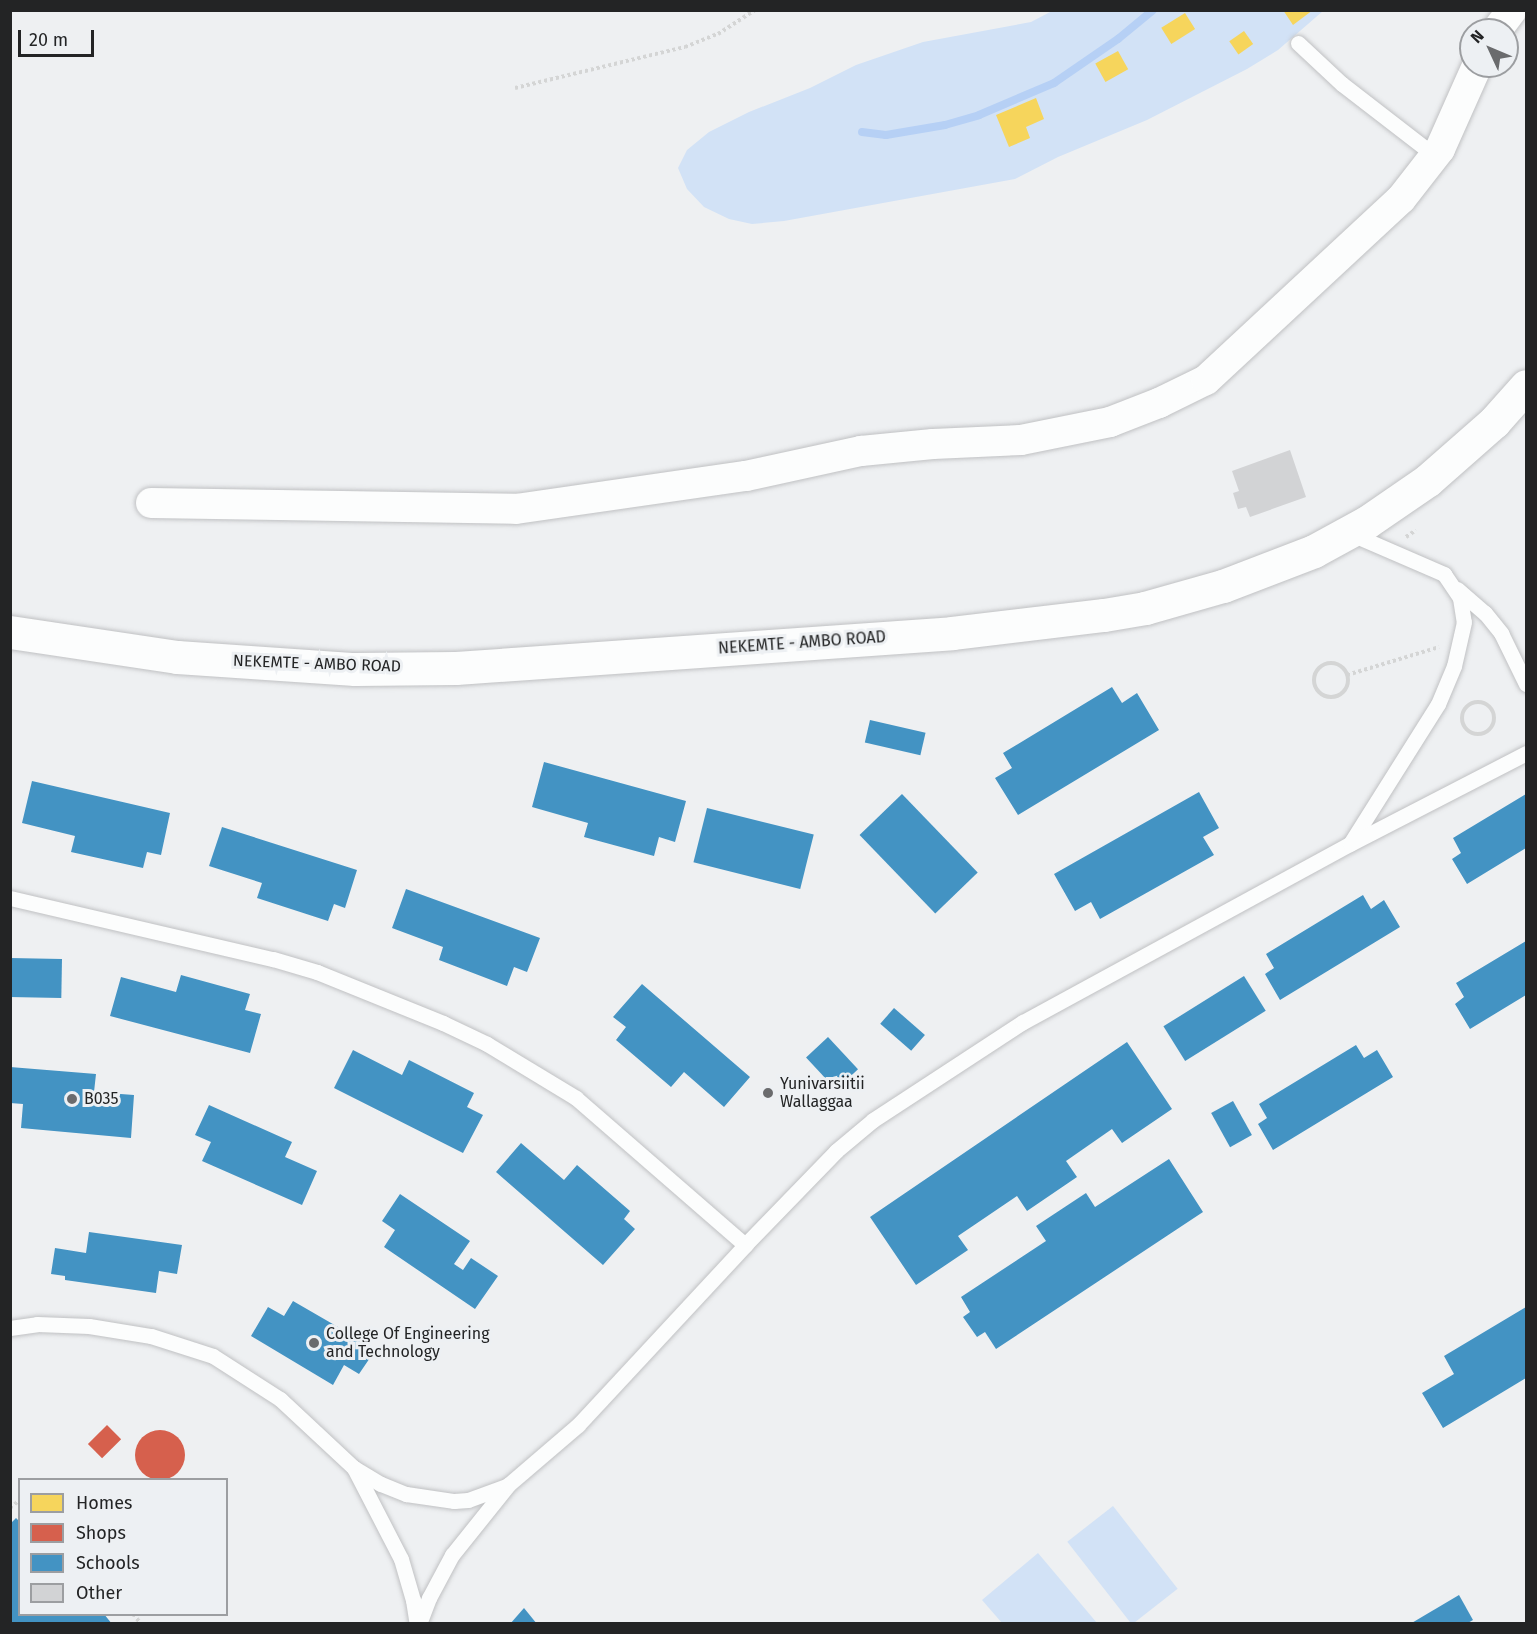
<!DOCTYPE html>
<html>
<head>
<meta charset="utf-8">
<style>
	body { margin:0 }
	#map { position:relative; width:1537px; height:1634px; overflow:hidden; background:#eef0f2; font-family:"Fira Sans",sans-serif }
	div>[style] { position:absolute }
	.green>* { inset:0; background:#d2e2f6; transform-origin:0 0 }
	.homes>* { inset:0; background:#f6d55c; transform-origin:0 0 }
	.shops>* { inset:0; background:#d6604d; transform-origin:0 0 }
	.round { border-radius:50% }
	.schools>* { inset:0; background:#4393c3; transform-origin:0 0 }
	.stream>* { height:8px; margin:-4px; padding:0 4px; transform-origin:4px; border-radius:4px; background:#b6d0f5 }
	.building>* { inset:0; background:#d2d3d5 }
	.path>* { height:4px; margin-top:-2px; transform-origin:0; background:repeating-linear-gradient(90deg,#d4d5d5 0 3px,transparent 0 6px) }
	.path>.ring { margin:-2px; padding:0; box-sizing:content-box; background:none; border:4px solid #d4d5d5; border-radius:50% }
	.roads { filter:drop-shadow(0 0 2px #c0c1c3) drop-shadow(0 0 2px #c0c1c3) }
	.lane>* { height:15px; margin:-7.5px; padding:0 7.5px; transform-origin:7.5px; border-radius:7.5px; background:#fcfdfd }
	.street>* { height:30px; margin:-15px; padding:0 15px; transform-origin:15px; border-radius:15px; background:#fcfdfd }
	.highway>* { height:33px; margin:-16.5px; padding:0 16.5px; transform-origin:16.5px; border-radius:16.5px; background:#fcfdfd }
	.dots>* { width:16px; height:16px; translate:-50% -50%; box-sizing:border-box; border:3px solid #edf0f3; border-radius:50% }
	span { translate:-50% -50%; white-space:nowrap; text-align:center; line-height:1.15; -webkit-text-stroke:6px #edf0f3; paint-order:stroke }
	.street-label { font-size:16px; color:#232425 }
	.poi-label { font-size:16px; color:#232425 }
	.left { translate:0 -50%; text-align:left }
	.frame { position:absolute; inset:0; border:12px solid #232425; pointer-events:none }
	.legend { position:absolute; left:18px; top:1478px; width:210px; height:138px; box-sizing:border-box; background:#edf0f3; border:2px solid #9c9ea1; margin:0; padding:8px 10px; list-style:none; font-size:18px; color:#232425 }
	.legend li { display:flex; align-items:center; gap:12px; height:30px }
	.legend b { width:30px; border:2px solid #9c9ea1 }
	.north { position:absolute; left:1459px; top:18px; width:60px; height:60px; box-sizing:border-box; background:#edf0f3; border:2px solid #9c9ea1; border-radius:50%; rotate:314deg; font-size:16px; font-weight:700; line-height:24px; text-align:center; color:#232425 }
	.north::after { content:''; display:block; margin:auto; width:21px; height:27px; background:#6a6b6d; clip-path:polygon(50% 0,100% 100%,50% 72%,0 100%) }
	.scale { position:absolute; left:18px; top:30px; width:76px; height:27px; box-sizing:border-box; border:3px solid #232425; border-top:0; padding-left:8px; font-size:18px; line-height:21px; white-space:nowrap; color:#232425; -webkit-text-stroke:4px #edf0f3; paint-order:stroke }
</style>
</head>
<body>
<div id="map">
	<div class="green">
		<div style="clip-path:polygon(1052px 11px,1323px 11px,1278px 50px,1247px 69px,1147px 120px,1058px 157px,1015px 179px,784px 221px,752px 224px,729px 219px,704px 207px,687px 189px,678px 168px,687px 150px,709px 132px,749px 112px,810px 88px,856px 65px,923px 42px,1031px 22px)"></div>
		<div style="left:1113px;top:1506px;width:105px;height:58px;rotate:52deg"></div>
		<div style="clip-path:polygon(1038px 1553px,1097px 1623px,1002px 1623px,982px 1600px)"></div>
	</div>
	<div class="homes">
		<div style="clip-path:polygon(1283px 10px,1313px 10px,1293px 25px)"></div>
		<div style="left:1185px;top:13px;width:19px;height:28px;rotate:58deg"></div>
		<div style="left:1244px;top:31px;width:16px;height:18px;rotate:55deg"></div>
		<div style="left:1118px;top:51px;width:21px;height:26px;rotate:61deg"></div>
		<div style="clip-path:polygon(1036px 98px,1044px 119px,1026px 127px,1030px 138px,1009px 147px,996px 115px)"></div>
	</div>
	<div class="shops">
		<div style="left:107px;top:1425px;width:20px;height:27px;rotate:45deg"></div>
		<div class="round" style="left:135px;top:1430px;width:50px;height:50px"></div>
	</div>
	<div class="schools">
		<div style="clip-path:polygon(1112px 687px,1122px 703px,1137px 693px,1159px 730px,1018px 815px,995px 778px,1012px 768px,1003px 753px)"></div>
		<div style="left:870px;top:720px;width:57px;height:23px;rotate:13deg"></div>
		<div style="clip-path:polygon(544px 762px,686px 801px,675px 842px,659px 837px,654px 856px,584px 837px,588px 823px,532px 807px)"></div>
		<div style="clip-path:polygon(32px 781px,170px 813px,161px 855px,147px 852px,143px 868px,71px 852px,75px 836px,22px 823px)"></div>
		<div style="clip-path:polygon(1199px 792px,1219px 828px,1203px 837px,1214px 855px,1100px 919px,1091px 902px,1075px 911px,1054px 874px)"></div>
		<div style="left:902px;top:794px;width:109px;height:59px;rotate:46deg"></div>
		<div style="clip-path:polygon(1526px 794px,1526px 848px,1467px 884px,1452px 859px,1461px 853px,1453px 838px)"></div>
		<div style="left:707px;top:808px;width:110px;height:56px;rotate:14deg"></div>
		<div style="clip-path:polygon(222px 827px,357px 870px,345px 908px,334px 904px,328px 921px,257px 898px,262px 883px,209px 866px)"></div>
		<div style="clip-path:polygon(406px 889px,540px 938px,527px 972px,514px 967px,507px 986px,439px 960px,443px 947px,392px 928px)"></div>
		<div style="clip-path:polygon(1363px 895px,1371px 909px,1384px 900px,1400px 927px,1280px 1000px,1265px 974px,1274px 968px,1266px 954px)"></div>
		<div style="clip-path:polygon(1526px 941px,1526px 995px,1470px 1029px,1455px 1004px,1464px 997px,1456px 983px)"></div>
		<div style="left:10px;top:958px;width:52px;height:39px;rotate:1deg"></div>
		<div style="clip-path:polygon(181px 975px,250px 994px,245px 1010px,261px 1014px,250px 1053px,110px 1016px,121px 977px,176px 992px)"></div>
		<div style="left:1244px;top:976px;width:41px;height:95px;rotate:58deg"></div>
		<div style="clip-path:polygon(642px 984px,750px 1077px,724px 1107px,684px 1072px,671px 1087px,616px 1040px,626px 1027px,613px 1017px)"></div>
		<div style="left:894px;top:1008px;width:41px;height:21px;rotate:41deg"></div>
		<div style="left:828px;top:1037px;width:44px;height:30px;rotate:47deg"></div>
		<div style="clip-path:polygon(1127px 1042px,1172px 1109px,1122px 1143px,1112px 1129px,1066px 1161px,1077px 1177px,1027px 1211px,1017px 1196px,958px 1236px,968px 1250px,916px 1285px,870px 1217px)"></div>
		<div style="clip-path:polygon(1356px 1045px,1364px 1058px,1377px 1050px,1393px 1077px,1273px 1150px,1258px 1124px,1267px 1118px,1259px 1104px)"></div>
		<div style="clip-path:polygon(353px 1050px,402px 1075px,409px 1060px,474px 1093px,467px 1107px,483px 1115px,463px 1153px,334px 1088px)"></div>
		<div style="clip-path:polygon(10px 1067px,96px 1074px,94px 1092px,134px 1095px,131px 1138px,21px 1128px,23px 1104px,10px 1103px)"></div>
		<div style="left:1233px;top:1101px;width:39px;height:25px;rotate:61deg"></div>
		<div style="clip-path:polygon(209px 1105px,292px 1142px,285px 1157px,317px 1171px,302px 1205px,202px 1161px,211px 1142px,195px 1135px)"></div>
		<div style="clip-path:polygon(521px 1143px,564px 1180px,577px 1165px,630px 1211px,624px 1219px,635px 1229px,603px 1265px,496px 1172px)"></div>
		<div style="clip-path:polygon(1169px 1159px,1203px 1212px,996px 1349px,985px 1332px,977px 1337px,963px 1317px,970px 1312px,961px 1297px,1046px 1241px,1036px 1226px,1086px 1193px,1095px 1207px)"></div>
		<div style="clip-path:polygon(400px 1194px,470px 1241px,454px 1264px,463px 1270px,471px 1258px,498px 1276px,475px 1309px,384px 1247px,395px 1230px,382px 1221px)"></div>
		<div style="clip-path:polygon(89px 1232px,182px 1245px,177px 1274px,159px 1271px,156px 1293px,65px 1280px,65px 1276px,51px 1274px,55px 1248px,86px 1253px)"></div>
		<div style="clip-path:polygon(293px 1301px,376px 1349px,359px 1374px,344px 1365px,333px 1385px,251px 1336px,268px 1307px,284px 1316px)"></div>
		<div style="clip-path:polygon(1526px 1307px,1526px 1378px,1443px 1428px,1422px 1393px,1454px 1374px,1444px 1356px)"></div>
		<div style="clip-path:polygon(16px 1518px,20px 1522px,20px 1614px,104px 1614px,112px 1624px,10px 1624px,10px 1524px)"></div>
		<div style="clip-path:polygon(1459px 1595px,1473px 1620px,1466px 1624px,1410px 1624px)"></div>
		<div style="clip-path:polygon(524px 1608px,537px 1624px,510px 1624px)"></div>
	</div>
	<div class="stream">
		<div style="left:862px;top:132px;width:24px;rotate:7deg"></div>
		<div style="left:886px;top:135px;width:60px;rotate:-9.6deg"></div>
		<div style="left:945px;top:125px;width:35px;rotate:-16deg"></div>
		<div style="left:979px;top:115px;width:82px;rotate:-23.1deg"></div>
		<div style="left:1054px;top:83px;width:78px;rotate:-34.5deg"></div>
		<div style="left:1118px;top:39px;width:45px;rotate:-39.6deg"></div>
	</div>
	<div class="building">
		<div style="clip-path:polygon(1290px 450px,1306px 497px,1250px 517px,1246px 507px,1238px 509px,1233px 493px,1239px 491px,1232px 471px)"></div>
	</div>
	<div class="path">
		<div style="left:515px;top:88px;width:175px;rotate:-13.6deg"></div>
		<div style="left:685px;top:47px;width:35px;rotate:-22deg"></div>
		<div style="left:718px;top:34px;width:44px;rotate:-33deg"></div>
		<div style="left:1406px;top:537px;width:12px;rotate:-35deg"></div>
		<div class="ring" style="left:1314px;top:663px;width:30px;height:30px"></div>
		<div style="left:1347px;top:675px;width:96px;rotate:-16.9deg"></div>
		<div class="ring" style="left:1462px;top:702px;width:28px;height:28px"></div>
		<div style="left:10px;top:1508px;width:13px;rotate:-39deg"></div>
		<div style="left:133px;top:1614px;width:13px;rotate:51deg"></div>
	</div>
	<div class="roads">
		<div class="lane">
			<div style="left:1298px;top:43px;width:60px;rotate:43deg"></div>
			<div style="left:1342px;top:84px;width:118px;rotate:37.7deg"></div>
			<div style="left:1347px;top:532px;width:106px;rotate:23.4deg"></div>
			<div style="left:1444px;top:574px;width:29px;rotate:56deg"></div>
			<div style="left:1460px;top:598px;width:24px;rotate:81deg"></div>
			<div style="left:1464px;top:622px;width:45px;rotate:102.8deg"></div>
			<div style="left:1454px;top:666px;width:41px;rotate:112.8deg"></div>
			<div style="left:1438px;top:704px;width:165px;rotate:122.2deg"></div>
			<div style="left:1457px;top:589px;width:37px;rotate:41deg"></div>
			<div style="left:1485px;top:613px;width:26px;rotate:51deg"></div>
			<div style="left:1501px;top:633px;width:57px;rotate:63.9deg"></div>
			<div style="left:10px;top:898px;width:270px;rotate:13.1deg"></div>
			<div style="left:273px;top:959px;width:46px;rotate:16.5deg"></div>
			<div style="left:317px;top:972px;width:136px;rotate:22deg"></div>
			<div style="left:443px;top:1023px;width:49px;rotate:25.5deg"></div>
			<div style="left:487px;top:1044px;width:104px;rotate:31.2deg"></div>
			<div style="left:576px;top:1098px;width:224px;rotate:41deg"></div>
			<div style="left:10px;top:1328px;width:27px;rotate:-8deg"></div>
			<div style="left:37px;top:1324px;width:52px;rotate:2.2deg"></div>
			<div style="left:89px;top:1326px;width:63px;rotate:9.2deg"></div>
			<div style="left:151px;top:1336px;width:65px;rotate:17.9deg"></div>
			<div style="left:213px;top:1356px;width:80px;rotate:32.7deg"></div>
			<div style="left:280px;top:1399px;width:101px;rotate:43deg"></div>
			<div style="left:354px;top:1468px;width:31px;rotate:31deg"></div>
			<div style="left:381px;top:1484px;width:27px;rotate:22deg"></div>
			<div style="left:406px;top:1494px;width:49px;rotate:8.3deg"></div>
			<div style="left:454px;top:1501px;width:14px;rotate:-4deg"></div>
			<div style="left:468px;top:1500px;width:40px;rotate:-20.2deg"></div>
			<div style="left:354px;top:1468px;width:102px;rotate:62.7deg"></div>
			<div style="left:401px;top:1559px;width:43px;rotate:73.7deg"></div>
			<div style="left:413px;top:1600px;width:24px;rotate:81deg"></div>
			<div style="left:419px;top:1624px;width:28px;rotate:-69deg"></div>
			<div style="left:429px;top:1598px;width:49px;rotate:-61.9deg"></div>
			<div style="left:452px;top:1555px;width:90px;rotate:-51.3deg"></div>
			<div style="left:508px;top:1485px;width:92px;rotate:-40.6deg"></div>
			<div style="left:578px;top:1425px;width:246px;rotate:-47.1deg"></div>
			<div style="left:745px;top:1245px;width:131px;rotate:-45.9deg"></div>
			<div style="left:836px;top:1151px;width:48px;rotate:-40deg"></div>
			<div style="left:873px;top:1120px;width:179px;rotate:-33.2deg"></div>
			<div style="left:1023px;top:1022px;width:372px;rotate:-28.6deg"></div>
			<div style="left:1350px;top:844px;width:198px;rotate:-27.3deg"></div>
		</div>
		<div class="street">
			<div style="left:1497px;top:30px;width:25px;rotate:-53deg"></div>
			<div style="left:151px;top:503px;width:365px;rotate:0.9deg"></div>
			<div style="left:516px;top:509px;width:232px;rotate:-8.2deg"></div>
			<div style="left:746px;top:476px;width:118px;rotate:-12.3deg"></div>
			<div style="left:861px;top:451px;width:72px;rotate:-5.6deg"></div>
			<div style="left:933px;top:444px;width:88px;rotate:-2.6deg"></div>
			<div style="left:1021px;top:440px;width:91px;rotate:-11.4deg"></div>
			<div style="left:1110px;top:422px;width:53px;rotate:-21.2deg"></div>
			<div style="left:1159px;top:403px;width:52px;rotate:-26.1deg"></div>
			<div style="left:1206px;top:380px;width:266px;rotate:-42.9deg"></div>
			<div style="left:1401px;top:199px;width:63px;rotate:-52deg"></div>
			<div style="left:1440px;top:149px;width:91px;rotate:-66deg"></div>
		</div>
		<div class="highway">
			<div style="left:10px;top:632px;width:169px;rotate:8.5deg"></div>
			<div style="left:177px;top:657px;width:178px;rotate:3.9deg"></div>
			<div style="left:355px;top:669px;width:101px;rotate:-0.6deg"></div>
			<div style="left:456px;top:668px;width:497px;rotate:-4deg"></div>
			<div style="left:952px;top:633px;width:153px;rotate:-6.8deg"></div>
			<div style="left:1104px;top:615px;width:42px;rotate:-9.7deg"></div>
			<div style="left:1145px;top:608px;width:81px;rotate:-15.8deg"></div>
			<div style="left:1223px;top:586px;width:97px;rotate:-21deg"></div>
			<div style="left:1314px;top:551px;width:60px;rotate:-28.7deg"></div>
			<div style="left:1367px;top:522px;width:74px;rotate:-34.5deg"></div>
			<div style="left:1428px;top:480px;width:88px;rotate:-41.3deg"></div>
			<div style="left:1494px;top:422px;width:48px;rotate:-48.4deg"></div>
		</div>
	</div>
	<div class="dots">
		<div style="left:768px;top:1093px;background:#6a6b6d"></div>
		<div style="left:72px;top:1099px;background:#6a6b6d"></div>
		<div style="left:314px;top:1343px;background:#6a6b6d"></div>
	</div>
	<div class="street-label">
		<span style="left:802px;top:643px;rotate:-4deg">NEKEMTE - AMBO ROAD</span>
		<span style="left:317px;top:664px;rotate:2deg">NEKEMTE - AMBO ROAD</span>
	</div>
	<div class="poi-label">
		<span class="left" style="left:780px;top:1093px">Yunivarsiitii<br>Wallaggaa</span>
		<span class="left" style="left:84px;top:1099px">B035</span>
		<span class="left" style="left:326px;top:1343px">College Of Engineering<br>and Technology</span>
	</div>
	<div class="frame"></div>
	<ul class="legend">
	<li><b style="height:16px;background:#f6d55c"></b>Homes</li>
	<li><b style="height:16px;background:#d6604d"></b>Shops</li>
	<li><b style="height:16px;background:#4393c3"></b>Schools</li>
	<li><b style="height:16px;background:#d2d3d5"></b>Other</li>
	</ul>
	<div class="north">N</div>
	<div class="scale">20 m</div>
</div>
</body>
</html>
